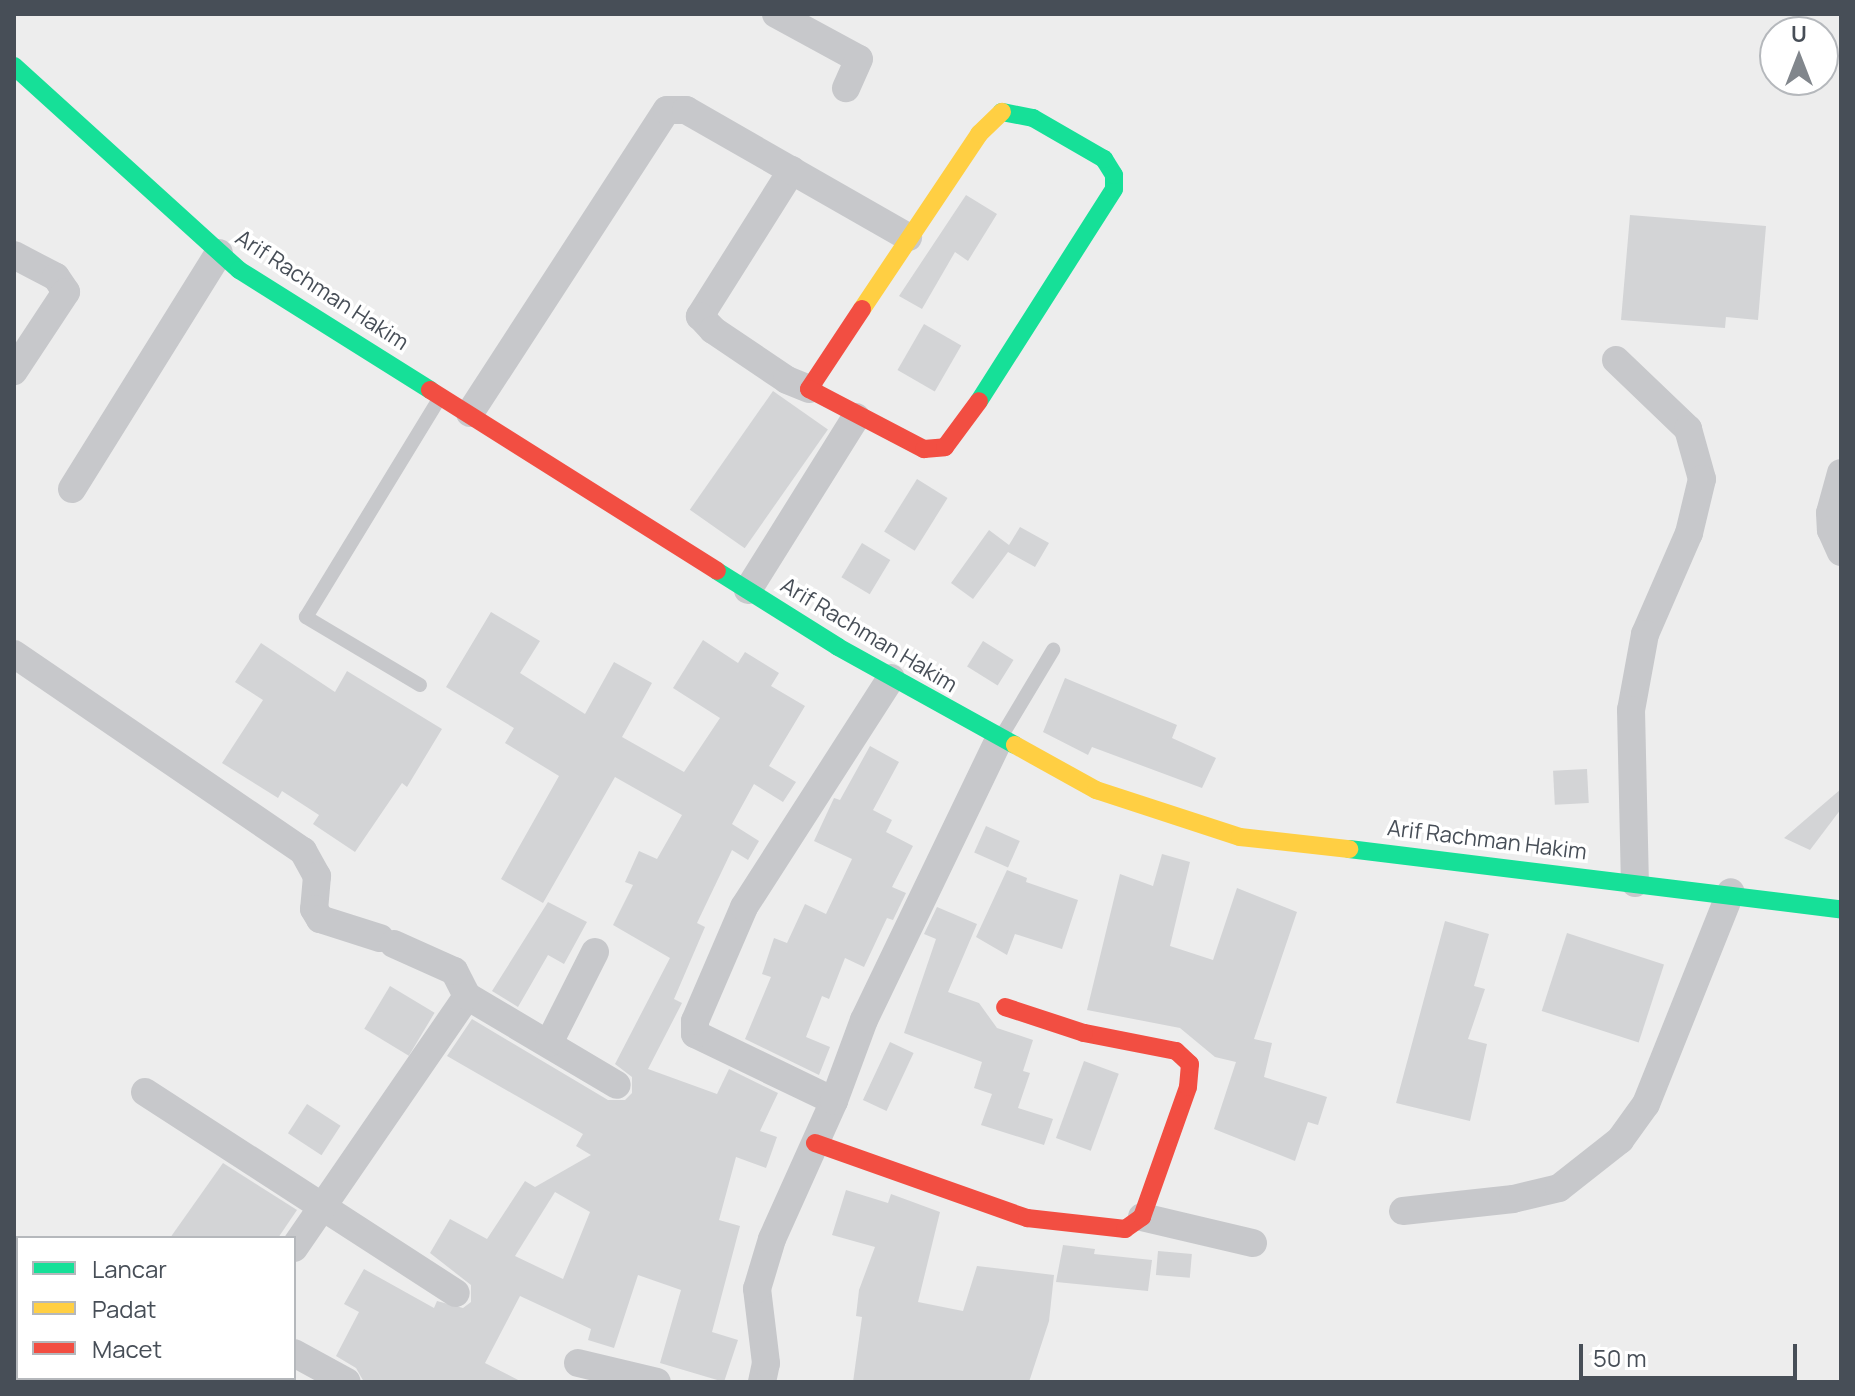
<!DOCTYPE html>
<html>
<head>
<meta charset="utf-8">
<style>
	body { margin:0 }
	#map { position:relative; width:1855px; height:1396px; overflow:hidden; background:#ededed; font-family:Manrope,sans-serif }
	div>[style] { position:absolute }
	.building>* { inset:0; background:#d3d4d6; transform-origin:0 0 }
	.lane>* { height:14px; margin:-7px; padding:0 7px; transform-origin:7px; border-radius:7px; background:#c7c8cb }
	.street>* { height:28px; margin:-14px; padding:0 14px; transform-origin:14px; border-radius:14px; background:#c7c8cb }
	.fast>* { height:18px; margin:-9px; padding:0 9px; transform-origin:9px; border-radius:9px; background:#16e098 }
	.slow>* { height:18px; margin:-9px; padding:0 9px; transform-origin:9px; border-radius:9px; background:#ffcf43 }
	.jam>* { height:18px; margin:-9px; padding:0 9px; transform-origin:9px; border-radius:9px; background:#f24e42 }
	span { translate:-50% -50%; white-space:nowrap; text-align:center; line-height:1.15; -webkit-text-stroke:7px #fff; paint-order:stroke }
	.street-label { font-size:22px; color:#474e57 }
	.frame { position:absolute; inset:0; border:16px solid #474e57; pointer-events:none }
	.legend { position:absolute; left:16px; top:1236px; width:280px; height:144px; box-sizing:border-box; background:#fff; border:2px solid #b5b8bc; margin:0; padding:10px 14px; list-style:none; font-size:24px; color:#474e57 }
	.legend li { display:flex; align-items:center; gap:16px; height:40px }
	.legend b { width:40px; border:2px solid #b5b8bc }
	.north { position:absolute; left:1759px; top:16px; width:80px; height:80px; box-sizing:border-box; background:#fff; border:2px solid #b5b8bc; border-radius:50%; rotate:0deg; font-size:22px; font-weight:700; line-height:32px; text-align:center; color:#474e57 }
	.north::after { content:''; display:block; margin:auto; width:28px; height:36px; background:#81868c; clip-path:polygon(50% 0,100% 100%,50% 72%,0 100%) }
	.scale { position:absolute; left:1579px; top:1344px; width:218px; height:36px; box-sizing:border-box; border:4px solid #474e57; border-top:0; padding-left:10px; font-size:24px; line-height:28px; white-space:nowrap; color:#474e57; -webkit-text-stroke:6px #fff; paint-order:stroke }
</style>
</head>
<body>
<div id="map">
	<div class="building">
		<div style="clip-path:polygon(966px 195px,997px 214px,968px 261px,955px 252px,922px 309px,899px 296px)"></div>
		<div style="clip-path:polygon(1630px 215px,1766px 226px,1758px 320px,1726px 317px,1725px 328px,1621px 320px)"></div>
		<div style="left:924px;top:324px;width:43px;height:53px;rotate:30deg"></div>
		<div style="left:773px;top:391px;width:67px;height:145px;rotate:35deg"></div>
		<div style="left:917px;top:479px;width:36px;height:62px;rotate:32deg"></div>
		<div style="clip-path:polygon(1020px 527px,1049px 543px,1035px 567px,1008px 552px,973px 599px,951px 583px,989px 530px,1009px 545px)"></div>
		<div style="left:862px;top:543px;width:33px;height:40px;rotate:31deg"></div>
		<div style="clip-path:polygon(evenodd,491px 612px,540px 641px,520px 673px,585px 714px,614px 662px,652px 683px,622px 737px,684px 772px,720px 718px,673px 688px,703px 640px,738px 663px,745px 652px,779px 673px,771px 686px,805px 706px,769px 766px,796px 782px,783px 802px,754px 784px,732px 824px,759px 841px,748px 860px,732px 850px,697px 923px,705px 927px,674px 999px,682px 1003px,648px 1069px,717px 1094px,729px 1069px,778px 1093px,760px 1131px,777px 1137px,766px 1168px,736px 1157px,719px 1220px,740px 1226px,712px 1332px,738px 1340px,724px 1382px,660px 1363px,681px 1290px,638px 1275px,614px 1348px,588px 1340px,591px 1329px,520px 1296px,485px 1363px,522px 1382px,364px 1382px,356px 1368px,336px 1356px,359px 1312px,344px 1304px,364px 1269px,434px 1308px,437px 1301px,463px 1308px,471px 1302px,471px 1285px,430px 1253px,450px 1219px,487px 1239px,525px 1181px,535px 1187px,591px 1155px,576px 1146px,583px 1134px,447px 1056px,472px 1019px,608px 1100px,625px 1100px,632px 1093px,632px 1077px,615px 1064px,670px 958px,613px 925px,633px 885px,625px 882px,639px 851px,657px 859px,682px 815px,615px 777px,543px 903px,501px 879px,559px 776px,505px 743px,514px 728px,446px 687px,491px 612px,555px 1192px,590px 1212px,563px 1279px,515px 1256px,555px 1192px)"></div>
		<div style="left:983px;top:641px;width:36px;height:30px;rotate:32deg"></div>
		<div style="clip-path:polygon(261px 643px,335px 692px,347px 671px,442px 729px,407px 787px,402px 783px,355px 852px,313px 824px,319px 815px,282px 791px,278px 798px,222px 763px,263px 700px,235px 682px)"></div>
		<div style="clip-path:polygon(1065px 678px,1177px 725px,1172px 738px,1216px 758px,1202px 788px,1092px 747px,1088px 755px,1043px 732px)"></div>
		<div style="clip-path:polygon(870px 746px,899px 762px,873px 810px,892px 820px,886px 832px,913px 846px,892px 887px,906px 893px,893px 920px,887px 918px,864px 967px,845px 958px,829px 999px,822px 996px,806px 1037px,830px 1047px,819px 1075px,745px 1039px,771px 977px,762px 974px,774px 938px,787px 943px,805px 904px,826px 914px,852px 859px,814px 841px,834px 798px,840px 800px)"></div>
		<div style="left:1587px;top:769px;width:34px;height:34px;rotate:87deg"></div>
		<div style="clip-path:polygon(1841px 789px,1841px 809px,1810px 850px,1784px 838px)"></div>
		<div style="left:986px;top:826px;width:37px;height:29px;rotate:24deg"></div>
		<div style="clip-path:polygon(1162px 854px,1190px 862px,1170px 946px,1213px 960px,1237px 888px,1297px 912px,1254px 1039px,1272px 1043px,1264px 1077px,1327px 1097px,1318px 1125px,1308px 1122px,1295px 1161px,1214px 1129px,1236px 1062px,1215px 1057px,1180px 1028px,1087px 1010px,1120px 874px,1153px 886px)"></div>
		<div style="clip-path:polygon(1007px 870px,1027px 878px,1026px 882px,1078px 900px,1062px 949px,1015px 934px,1007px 955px,976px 937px)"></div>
		<div style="clip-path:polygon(548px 902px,587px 922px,564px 964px,548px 955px,518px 1007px,492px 991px)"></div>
		<div style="clip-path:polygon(937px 907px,977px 924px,948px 992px,979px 1003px,997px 1028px,1033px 1040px,1023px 1071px,1030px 1073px,1018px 1108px,1053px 1119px,1044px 1145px,981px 1125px,992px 1094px,974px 1088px,982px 1062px,904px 1033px,936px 939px,924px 934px)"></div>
		<div style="clip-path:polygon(1445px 921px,1489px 934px,1474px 986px,1485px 989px,1468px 1039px,1487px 1044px,1470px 1121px,1396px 1103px)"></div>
		<div style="left:1567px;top:933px;width:102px;height:82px;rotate:18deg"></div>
		<div style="left:390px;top:986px;width:52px;height:50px;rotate:31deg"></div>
		<div style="left:890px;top:1042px;width:26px;height:64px;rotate:25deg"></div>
		<div style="left:1084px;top:1061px;width:37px;height:82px;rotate:20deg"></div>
		<div style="left:307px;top:1104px;width:40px;height:35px;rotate:33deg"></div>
		<div style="clip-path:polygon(223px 1163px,297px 1210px,278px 1238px,170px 1238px)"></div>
		<div style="clip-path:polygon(846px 1190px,888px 1203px,891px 1194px,940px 1212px,918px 1302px,963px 1311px,977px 1266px,1054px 1275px,1049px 1321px,1029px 1382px,853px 1382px,862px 1317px,856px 1316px,859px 1290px,875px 1247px,832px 1235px)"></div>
		<div style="clip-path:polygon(1063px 1245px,1095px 1249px,1094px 1254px,1152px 1260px,1148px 1291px,1056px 1282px)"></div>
		<div style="left:1158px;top:1251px;width:34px;height:24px;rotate:5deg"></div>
	</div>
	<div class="lane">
		<div style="left:420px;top:685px;width:133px;rotate:-149.2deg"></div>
		<div style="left:306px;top:617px;width:255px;rotate:-58.6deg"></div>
		<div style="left:1004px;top:732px;width:96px;rotate:-59.1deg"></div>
	</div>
	<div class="street">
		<div style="left:776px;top:14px;width:94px;rotate:28.5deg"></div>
		<div style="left:859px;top:59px;width:32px;rotate:114deg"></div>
		<div style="left:792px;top:170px;width:173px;rotate:122.2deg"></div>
		<div style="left:700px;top:316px;width:19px;rotate:47deg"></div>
		<div style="left:713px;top:330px;width:89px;rotate:34deg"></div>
		<div style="left:787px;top:380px;width:24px;rotate:22deg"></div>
		<div style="left:14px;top:255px;width:47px;rotate:27.6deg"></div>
		<div style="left:56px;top:277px;width:18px;rotate:56deg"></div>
		<div style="left:66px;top:292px;width:95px;rotate:123.4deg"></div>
		<div style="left:1616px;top:360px;width:100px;rotate:43.8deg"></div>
		<div style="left:1688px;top:429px;width:52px;rotate:74.4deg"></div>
		<div style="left:1702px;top:479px;width:56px;rotate:103.5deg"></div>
		<div style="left:1689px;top:533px;width:110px;rotate:113.5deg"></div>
		<div style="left:1645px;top:634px;width:77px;rotate:100.4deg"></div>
		<div style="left:1631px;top:710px;width:173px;rotate:88.7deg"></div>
		<div style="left:470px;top:413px;width:361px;rotate:-57deg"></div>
		<div style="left:667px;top:110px;width:19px"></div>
		<div style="left:686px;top:110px;width:256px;rotate:29.8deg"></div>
		<div style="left:1841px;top:473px;width:41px;rotate:105.4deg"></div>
		<div style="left:1830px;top:513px;width:17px;rotate:87deg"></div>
		<div style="left:1831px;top:530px;width:24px;rotate:66deg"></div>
		<div style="left:72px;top:489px;width:278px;rotate:-58.1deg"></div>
		<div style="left:748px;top:590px;width:204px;rotate:-58deg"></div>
		<div style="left:14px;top:654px;width:350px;rotate:34.3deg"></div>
		<div style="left:303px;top:851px;width:29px;rotate:61deg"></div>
		<div style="left:317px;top:876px;width:33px;rotate:95deg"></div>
		<div style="left:314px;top:909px;width:12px;rotate:59deg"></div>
		<div style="left:320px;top:919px;width:63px;rotate:17.6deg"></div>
		<div style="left:467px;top:996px;width:174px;rotate:30.7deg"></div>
		<div style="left:549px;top:1043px;width:102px;rotate:-63.2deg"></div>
		<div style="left:145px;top:1092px;width:370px;rotate:32.9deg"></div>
		<div style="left:834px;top:1101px;width:154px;rotate:-154.3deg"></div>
		<div style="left:695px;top:1034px;width:13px;rotate:-90deg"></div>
		<div style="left:695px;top:1021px;width:124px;rotate:-66.7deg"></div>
		<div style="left:744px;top:907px;width:272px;rotate:-57.3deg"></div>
		<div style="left:1403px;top:1211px;width:111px;rotate:-6.2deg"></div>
		<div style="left:1513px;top:1199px;width:47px;rotate:-13.4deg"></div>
		<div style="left:1559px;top:1188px;width:78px;rotate:-38.2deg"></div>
		<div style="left:1620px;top:1140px;width:44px;rotate:-54.2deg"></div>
		<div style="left:1646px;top:1104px;width:228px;rotate:-68.2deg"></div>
		<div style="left:1142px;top:1217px;width:114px;rotate:13.2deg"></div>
		<div style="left:294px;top:1248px;width:306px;rotate:-55.5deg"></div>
		<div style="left:467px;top:996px;width:28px;rotate:-117deg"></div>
		<div style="left:454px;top:971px;width:66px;rotate:-155.8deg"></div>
		<div style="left:14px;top:1261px;width:5px;rotate:37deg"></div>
		<div style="left:294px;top:1353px;width:60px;rotate:28.7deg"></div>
		<div style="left:578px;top:1363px;width:81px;rotate:13.5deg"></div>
		<div style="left:74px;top:1382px;width:6px;rotate:-45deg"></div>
		<div style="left:762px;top:1382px;width:19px;rotate:-78deg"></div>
		<div style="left:766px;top:1363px;width:75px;rotate:-96.9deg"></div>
		<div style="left:757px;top:1289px;width:52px;rotate:-73.3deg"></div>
		<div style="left:772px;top:1239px;width:151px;rotate:-65.8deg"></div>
		<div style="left:834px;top:1101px;width:86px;rotate:-69.7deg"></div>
		<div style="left:864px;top:1020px;width:311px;rotate:-64.3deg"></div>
	</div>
	<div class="fast">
		<div style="left:14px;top:66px;width:304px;rotate:42.2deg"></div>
		<div style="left:239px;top:270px;width:226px;rotate:32.1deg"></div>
		<div style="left:979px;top:401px;width:251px;rotate:-57.5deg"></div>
		<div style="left:1114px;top:189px;width:14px;rotate:-90deg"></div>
		<div style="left:1114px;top:175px;width:19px;rotate:-122deg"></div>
		<div style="left:1104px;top:159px;width:82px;rotate:-150deg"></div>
		<div style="left:1033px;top:118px;width:32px;rotate:-169deg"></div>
		<div style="left:717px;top:571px;width:143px;rotate:32.1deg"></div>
		<div style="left:838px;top:647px;width:202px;rotate:29deg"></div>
		<div style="left:1349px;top:849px;width:496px;rotate:7deg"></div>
	</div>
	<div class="slow">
		<div style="left:862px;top:309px;width:211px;rotate:-56.2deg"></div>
		<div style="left:979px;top:134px;width:32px;rotate:-44deg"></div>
		<div style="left:1015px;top:745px;width:93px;rotate:29.1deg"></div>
		<div style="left:1096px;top:790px;width:151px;rotate:18.1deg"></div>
		<div style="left:1240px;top:837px;width:110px;rotate:6.3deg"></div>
	</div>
	<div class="jam">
		<div style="left:862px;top:309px;width:96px;rotate:123.5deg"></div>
		<div style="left:809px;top:389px;width:130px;rotate:27.6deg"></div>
		<div style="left:924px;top:449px;width:21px;rotate:-5deg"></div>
		<div style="left:945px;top:447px;width:57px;rotate:-53.5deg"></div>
		<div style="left:430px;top:390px;width:339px;rotate:32.2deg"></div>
		<div style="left:815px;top:1143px;width:225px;rotate:19.5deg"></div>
		<div style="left:1027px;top:1218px;width:99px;rotate:6.4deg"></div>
		<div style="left:1125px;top:1229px;width:21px;rotate:-35deg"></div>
		<div style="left:1142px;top:1217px;width:138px;rotate:-70.5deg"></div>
		<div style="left:1188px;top:1087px;width:23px;rotate:-85deg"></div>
		<div style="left:1190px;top:1064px;width:19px;rotate:-137deg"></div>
		<div style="left:1176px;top:1051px;width:94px;rotate:-168.9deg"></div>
		<div style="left:1084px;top:1033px;width:83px;rotate:-161.8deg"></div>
	</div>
	<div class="street-label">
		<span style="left:322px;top:290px;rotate:33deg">Arif Rachman Hakim</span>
		<span style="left:869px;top:635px;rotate:31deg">Arif Rachman Hakim</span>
		<span style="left:1487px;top:840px;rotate:7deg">Arif Rachman Hakim</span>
	</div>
	<div class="frame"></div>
	<ul class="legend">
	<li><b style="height:10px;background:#16e098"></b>Lancar</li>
	<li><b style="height:10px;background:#ffcf43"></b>Padat</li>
	<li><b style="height:10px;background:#f24e42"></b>Macet</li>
	</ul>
	<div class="north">U</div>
	<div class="scale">50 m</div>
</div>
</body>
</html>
